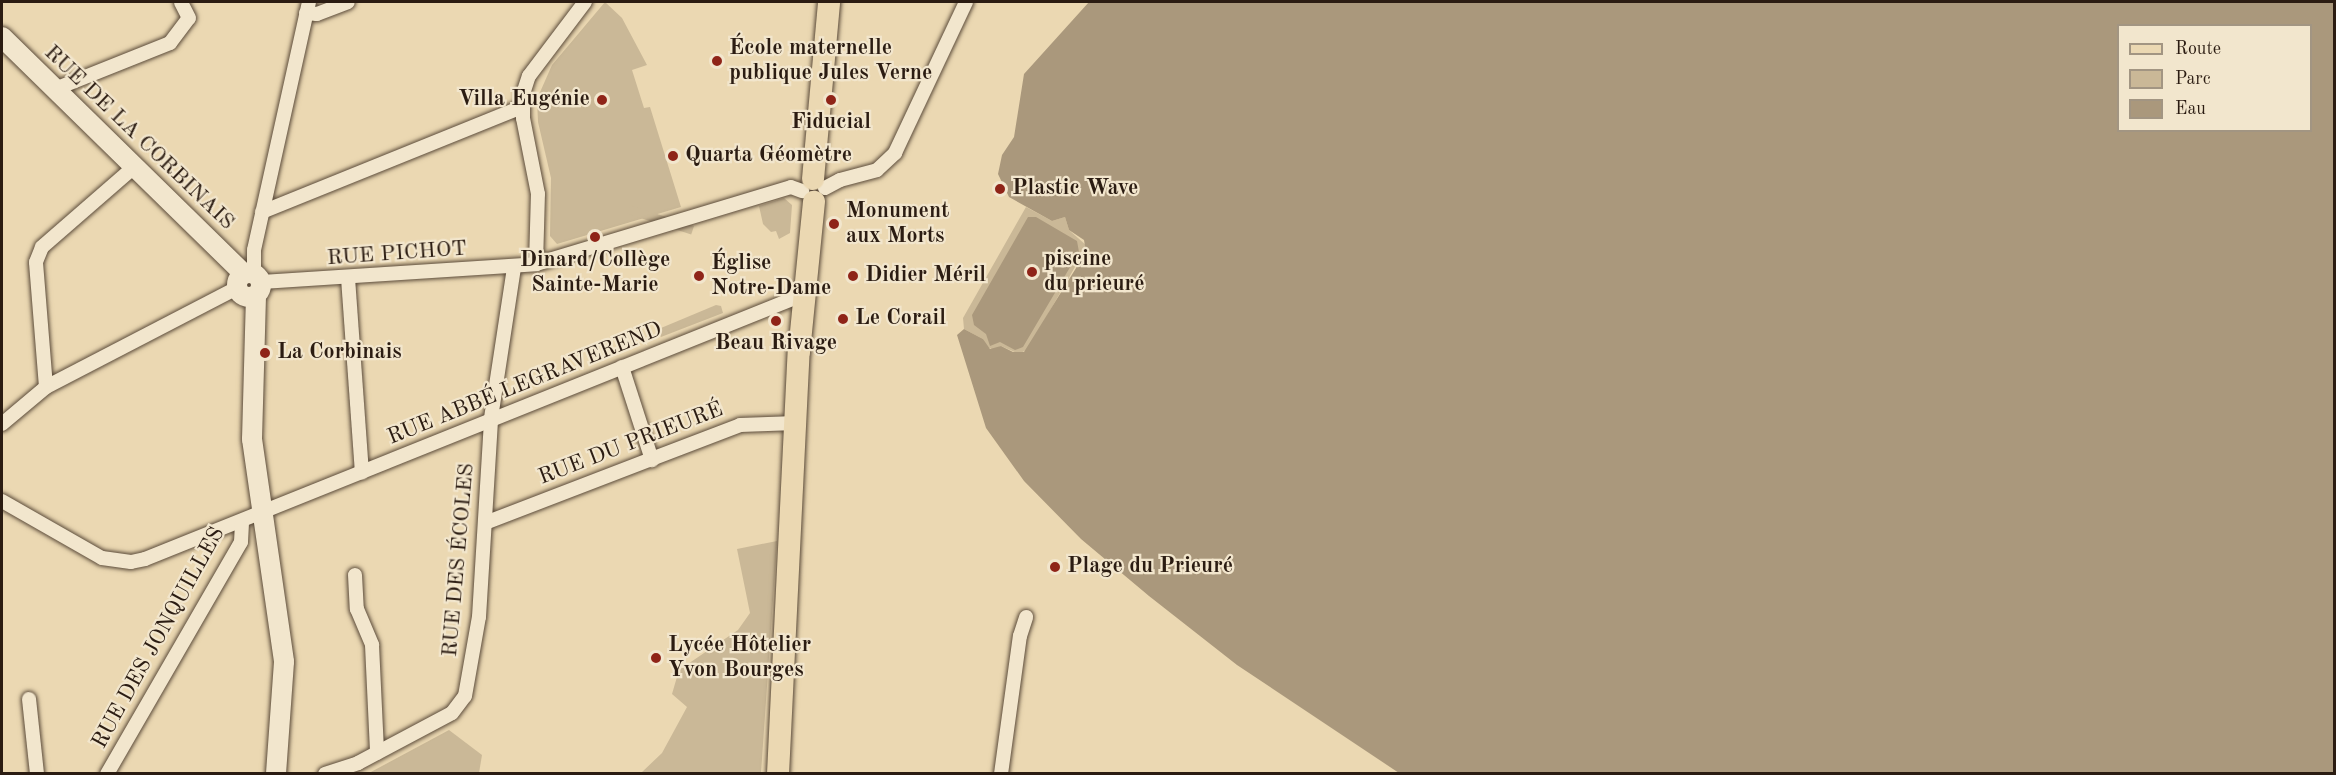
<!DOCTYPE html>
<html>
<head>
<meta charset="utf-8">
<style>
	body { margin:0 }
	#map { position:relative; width:2336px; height:775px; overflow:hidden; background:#ebd8b2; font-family:"Old Standard TT",serif }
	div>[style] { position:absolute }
	.green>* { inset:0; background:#cab897; transform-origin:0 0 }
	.water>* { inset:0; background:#aa987c }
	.roads { filter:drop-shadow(0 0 2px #5b4b3a) drop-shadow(0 0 2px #5b4b3a) }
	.street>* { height:14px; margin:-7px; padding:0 7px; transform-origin:7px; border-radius:7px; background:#f2e6cd }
	.secondary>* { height:20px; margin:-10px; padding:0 10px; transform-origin:10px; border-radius:10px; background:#f2e6cd }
	.secondary>.ring { margin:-10px; padding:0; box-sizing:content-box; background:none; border:20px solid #f2e6cd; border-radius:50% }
	.primary>* { height:22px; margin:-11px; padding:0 11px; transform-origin:11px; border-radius:11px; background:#ebd8b2 }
	.dots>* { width:16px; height:16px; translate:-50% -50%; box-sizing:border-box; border:3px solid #f2e6cd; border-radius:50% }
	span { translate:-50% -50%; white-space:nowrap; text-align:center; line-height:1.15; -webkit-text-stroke:4.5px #f2e6cd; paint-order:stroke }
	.poi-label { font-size:22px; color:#2b1c12; font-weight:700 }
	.left { translate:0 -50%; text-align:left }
	.right { translate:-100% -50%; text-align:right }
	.street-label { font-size:22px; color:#2b1c12 }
	.frame { position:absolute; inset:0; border:3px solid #2b1c12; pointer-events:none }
	.legend { position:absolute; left:2117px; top:24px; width:195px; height:108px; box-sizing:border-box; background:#f2e6cd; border:2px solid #a29582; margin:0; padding:8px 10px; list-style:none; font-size:18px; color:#2b1c12 }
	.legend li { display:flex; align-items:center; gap:12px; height:30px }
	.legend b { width:30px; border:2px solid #a29582 }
</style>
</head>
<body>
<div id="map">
	<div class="green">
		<div style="clip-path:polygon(605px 2px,622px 18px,647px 65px,632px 70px,644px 108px,650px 107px,681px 207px,557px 244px,550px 236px,551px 178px,538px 122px,537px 99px,552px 65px)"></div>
		<div style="clip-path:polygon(784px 198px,792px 205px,790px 233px,779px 239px,776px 231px,771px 232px,763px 224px,759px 206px)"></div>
		<div style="clip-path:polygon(1026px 207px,1052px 221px,1065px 217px,1069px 230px,1087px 246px,1028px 349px,1019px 354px,1001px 346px,994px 350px,985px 346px,983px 339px,964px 329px,963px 318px)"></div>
		<div style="left:694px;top:226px;width:9px;height:67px;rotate:108deg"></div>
		<div style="clip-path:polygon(716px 305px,721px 306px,723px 313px,661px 337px,658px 333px,661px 328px)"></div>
		<div style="clip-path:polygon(777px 541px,761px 773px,641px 773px,662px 753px,687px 707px,672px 694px,679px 670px,738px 630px,750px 613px,737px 549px)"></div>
		<div style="clip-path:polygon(449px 730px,482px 755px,479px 773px,369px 773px)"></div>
	</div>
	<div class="water">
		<div style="clip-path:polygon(evenodd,1089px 2px,2334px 2px,2334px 773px,1399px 773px,1237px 665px,1149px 596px,1081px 539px,1024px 481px,986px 428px,957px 335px,964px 329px,983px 339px,990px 349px,1001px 346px,1013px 352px,1024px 352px,1086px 252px,1084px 240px,1069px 230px,1065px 217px,1052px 221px,1009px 197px,998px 174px,1002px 155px,1014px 137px,1024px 74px,1089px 2px,2118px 26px,2310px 26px,2310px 130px,2118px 130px,2118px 26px)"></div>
		<div style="clip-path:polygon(1028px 217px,1036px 217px,1077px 241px,1079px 252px,1023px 347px,1015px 350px,1000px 342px,990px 346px,986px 334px,974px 325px,972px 315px)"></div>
	</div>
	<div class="roads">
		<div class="street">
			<div style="left:306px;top:13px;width:11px;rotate:5deg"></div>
			<div style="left:317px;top:14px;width:33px;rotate:-21deg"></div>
			<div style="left:55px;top:89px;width:124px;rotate:-21.8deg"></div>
			<div style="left:170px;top:43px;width:31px;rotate:-53deg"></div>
			<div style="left:189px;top:18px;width:18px;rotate:-117deg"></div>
			<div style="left:825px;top:188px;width:17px;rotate:-28deg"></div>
			<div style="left:840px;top:180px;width:38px;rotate:-15deg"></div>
			<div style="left:877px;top:170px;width:25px;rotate:-43deg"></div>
			<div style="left:895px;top:153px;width:167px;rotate:-64.8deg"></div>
			<div style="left:262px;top:212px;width:280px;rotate:-22deg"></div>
			<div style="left:536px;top:264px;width:70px;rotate:-88.4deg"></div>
			<div style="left:538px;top:194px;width:77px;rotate:-101.2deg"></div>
			<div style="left:523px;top:118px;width:24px;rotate:-90deg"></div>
			<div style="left:523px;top:94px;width:19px;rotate:-72deg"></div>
			<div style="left:529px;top:76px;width:93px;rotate:-52.9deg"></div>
			<div style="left:254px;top:274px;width:24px;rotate:-90deg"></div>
			<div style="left:254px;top:250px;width:254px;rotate:-77.5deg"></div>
			<div style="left:348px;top:278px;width:195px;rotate:85.9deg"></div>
			<div style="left:261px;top:282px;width:276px;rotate:-3.7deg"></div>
			<div style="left:536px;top:264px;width:266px;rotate:-16.8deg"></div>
			<div style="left:791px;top:187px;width:12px;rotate:20deg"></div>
			<div style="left:622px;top:367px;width:98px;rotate:72.1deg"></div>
			<div style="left:46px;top:387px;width:125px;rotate:-94.6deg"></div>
			<div style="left:36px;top:262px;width:16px;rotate:-68deg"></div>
			<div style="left:42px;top:247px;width:122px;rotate:-41deg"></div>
			<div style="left:2px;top:424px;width:57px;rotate:-40.1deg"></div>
			<div style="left:46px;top:387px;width:215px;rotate:-27.4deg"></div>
			<div style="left:2px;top:501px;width:115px;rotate:29.7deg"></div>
			<div style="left:102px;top:558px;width:29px;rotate:8deg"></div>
			<div style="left:131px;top:562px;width:14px;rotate:-12deg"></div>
			<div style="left:145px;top:559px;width:711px;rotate:-21.88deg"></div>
			<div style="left:485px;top:523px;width:273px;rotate:-21deg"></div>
			<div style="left:740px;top:425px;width:56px;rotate:-2deg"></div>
			<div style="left:355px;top:575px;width:34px;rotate:87deg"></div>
			<div style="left:357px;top:609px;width:39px;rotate:67deg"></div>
			<div style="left:372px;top:645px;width:108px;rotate:87.3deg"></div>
			<div style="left:29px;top:699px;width:75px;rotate:83.9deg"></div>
			<div style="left:107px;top:774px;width:268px;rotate:-60deg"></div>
			<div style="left:241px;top:542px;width:20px;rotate:-87deg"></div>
			<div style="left:325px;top:774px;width:35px;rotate:-18deg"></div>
			<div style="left:358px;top:763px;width:106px;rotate:-28deg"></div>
			<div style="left:452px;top:713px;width:21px;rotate:-53deg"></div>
			<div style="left:465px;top:696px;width:80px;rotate:-80deg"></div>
			<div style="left:479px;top:617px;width:199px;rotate:-86.5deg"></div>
			<div style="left:491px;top:418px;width:153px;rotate:-81.3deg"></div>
			<div style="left:1001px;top:774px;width:139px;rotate:-82.2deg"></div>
			<div style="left:1020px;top:636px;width:20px;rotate:-72deg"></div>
		</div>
		<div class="secondary">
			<div style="left:2px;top:37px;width:339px;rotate:44.4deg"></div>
			<div class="ring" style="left:237px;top:273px;width:4px;height:4px"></div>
			<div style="left:256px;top:296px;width:143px;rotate:91.6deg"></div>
			<div style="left:252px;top:439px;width:225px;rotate:81.8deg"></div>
			<div style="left:284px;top:662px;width:112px;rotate:94.1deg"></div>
		</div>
		<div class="primary">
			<div style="left:813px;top:179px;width:178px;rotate:-84.8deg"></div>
			<div style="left:778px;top:774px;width:423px;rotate:-87.2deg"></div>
			<div style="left:799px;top:352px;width:151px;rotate:-84.3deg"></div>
		</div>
	</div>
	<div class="dots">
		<div style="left:717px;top:61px;background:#8f2418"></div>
		<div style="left:602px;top:100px;background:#8f2418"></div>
		<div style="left:831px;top:100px;background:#8f2418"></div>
		<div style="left:673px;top:156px;background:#8f2418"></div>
		<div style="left:1000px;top:189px;background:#8f2418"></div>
		<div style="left:834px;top:224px;background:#8f2418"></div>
		<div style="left:595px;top:237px;background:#8f2418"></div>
		<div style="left:1032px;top:272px;background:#8f2418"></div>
		<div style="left:699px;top:276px;background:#8f2418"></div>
		<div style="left:853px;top:276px;background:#8f2418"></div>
		<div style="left:843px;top:319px;background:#8f2418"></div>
		<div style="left:776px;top:321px;background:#8f2418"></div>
		<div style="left:265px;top:353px;background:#8f2418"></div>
		<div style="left:1055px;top:567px;background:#8f2418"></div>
		<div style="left:656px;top:658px;background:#8f2418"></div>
	</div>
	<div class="poi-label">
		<span class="left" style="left:729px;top:61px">École maternelle<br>publique Jules Verne</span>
		<span class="right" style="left:590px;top:100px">Villa Eugénie</span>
		<span style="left:831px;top:123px">Fiducial</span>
		<span class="left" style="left:685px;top:156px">Quarta Géomètre</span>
		<span class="left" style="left:1012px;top:189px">Plastic Wave</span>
		<span class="left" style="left:846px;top:224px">Monument<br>aux Morts</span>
		<span class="left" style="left:1044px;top:272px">piscine<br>du prieuré</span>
		<span style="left:595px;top:273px">Dinard/Collège<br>Sainte-Marie</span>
		<span class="left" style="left:711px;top:276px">Église<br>Notre-Dame</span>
		<span class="left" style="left:865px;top:276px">Didier Méril</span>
		<span class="left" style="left:855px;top:319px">Le Corail</span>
		<span style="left:776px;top:344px">Beau Rivage</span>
		<span class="left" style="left:277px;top:353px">La Corbinais</span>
		<span class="left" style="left:1067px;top:567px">Plage du Prieuré</span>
		<span class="left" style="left:668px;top:658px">Lycée Hôtelier<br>Yvon Bourges</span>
	</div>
	<div class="street-label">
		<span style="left:139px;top:138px;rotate:44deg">RUE DE LA CORBINAIS</span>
		<span style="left:397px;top:254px;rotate:-4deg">RUE PICHOT</span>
		<span style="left:525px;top:384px;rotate:-22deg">RUE ABBÉ LEGRAVEREND</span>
		<span style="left:631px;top:444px;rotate:-21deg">RUE DU PRIEURÉ</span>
		<span style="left:459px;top:560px;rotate:-85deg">RUE DES ÉCOLES</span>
		<span style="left:159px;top:638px;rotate:-61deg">RUE DES JONQUILLES</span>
	</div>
	<div class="frame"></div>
	<ul class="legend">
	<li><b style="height:8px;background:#ebd8b2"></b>Route</li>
	<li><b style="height:16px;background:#cab897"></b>Parc</li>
	<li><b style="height:16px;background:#aa987c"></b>Eau</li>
	</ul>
</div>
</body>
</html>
